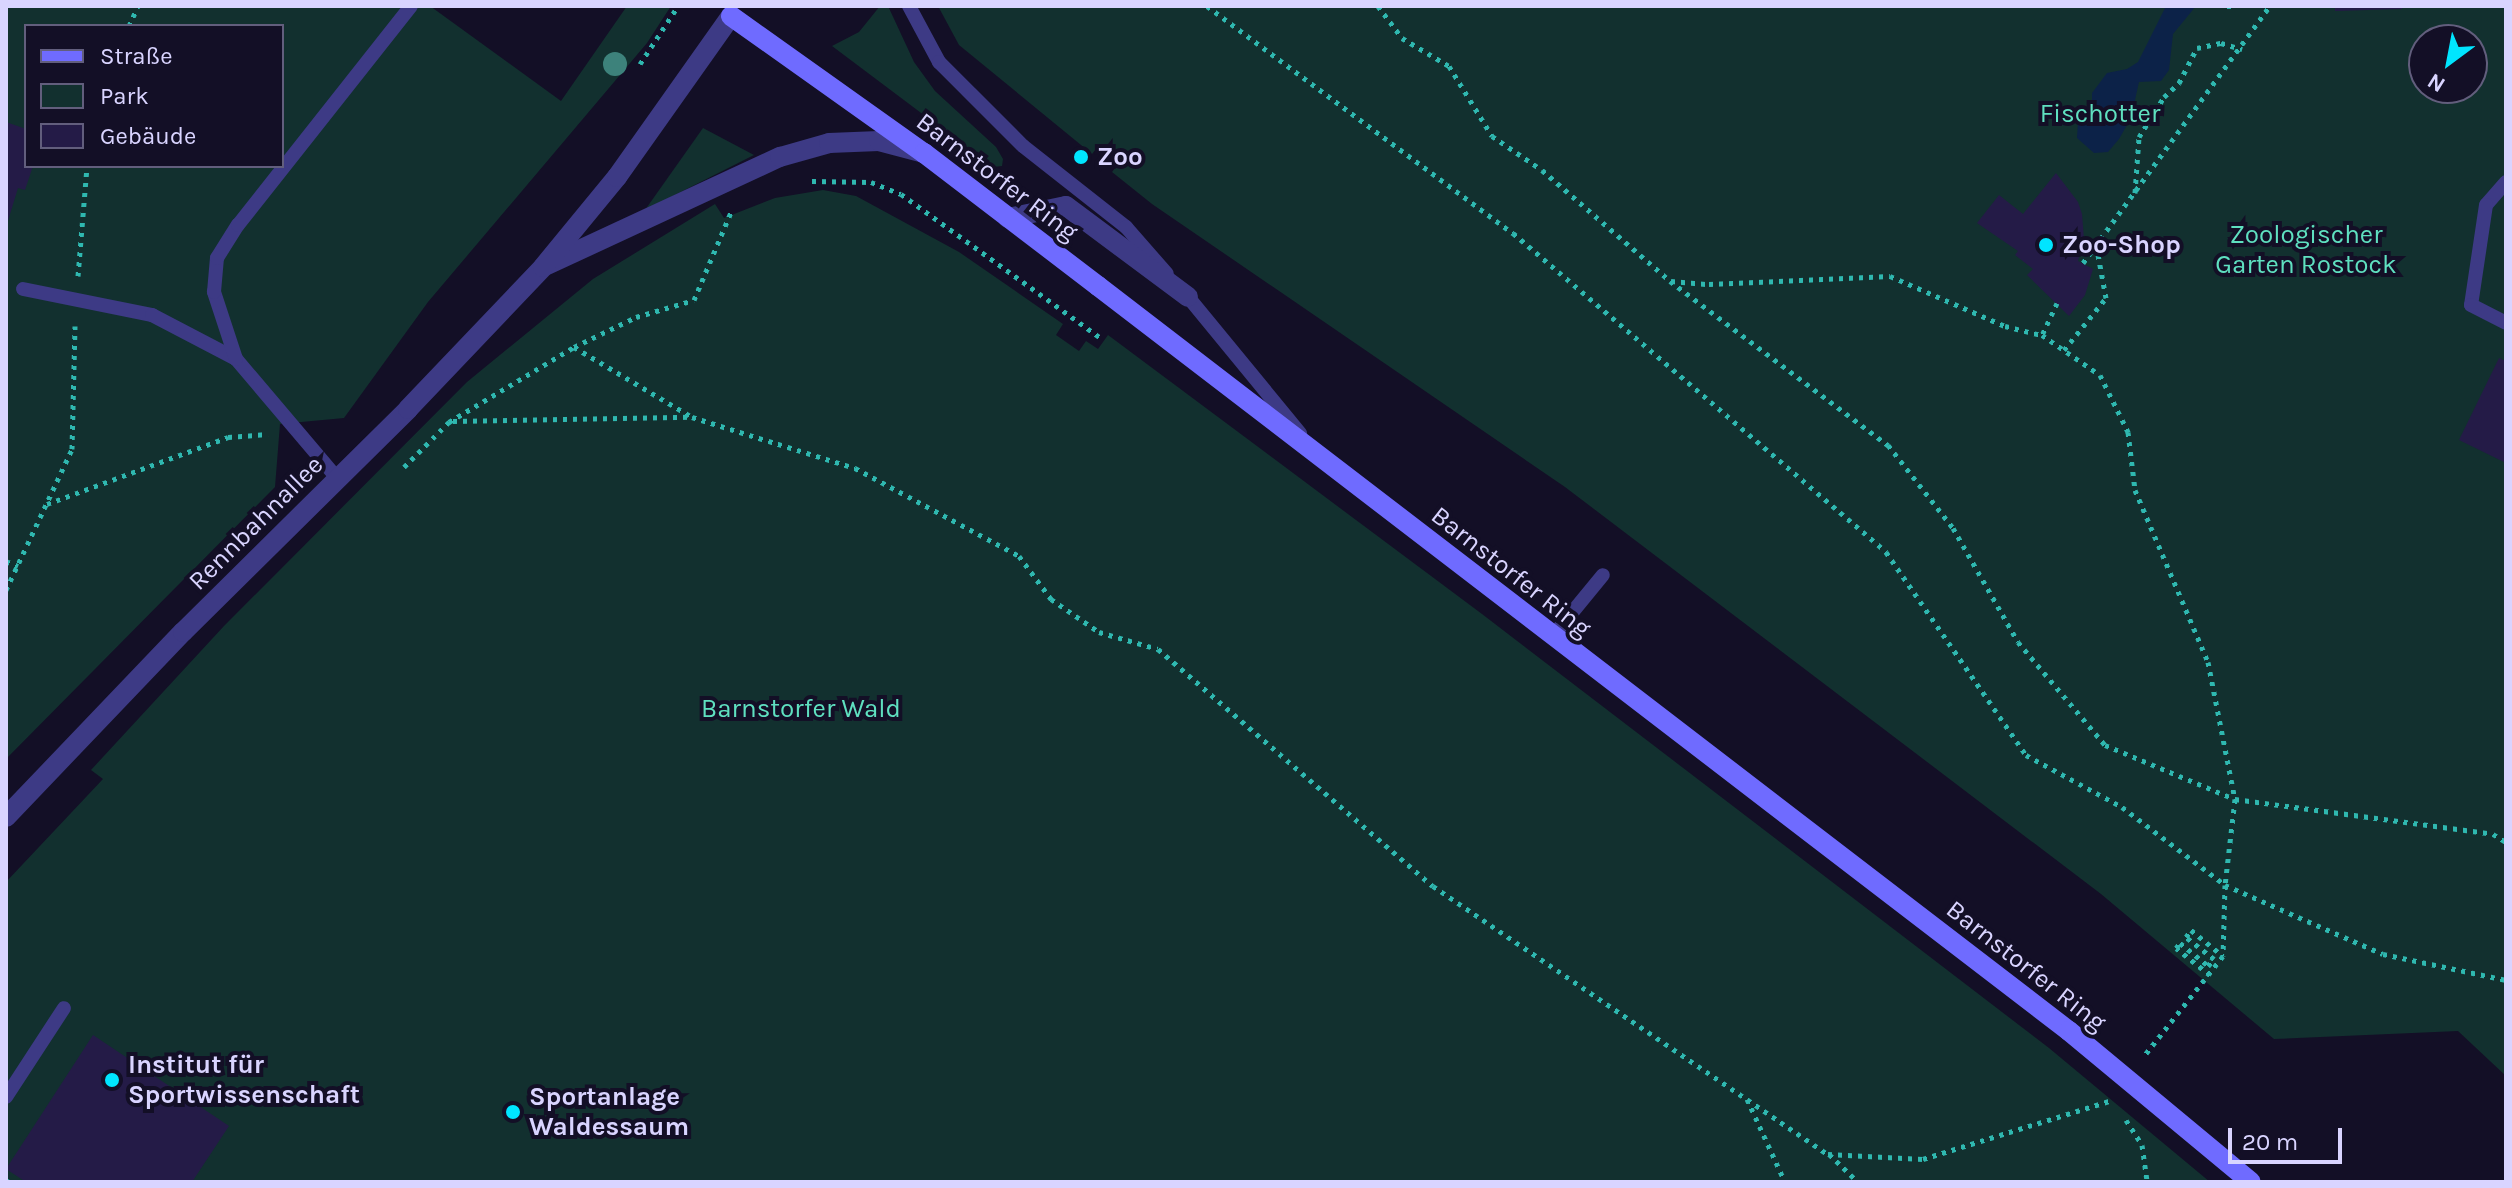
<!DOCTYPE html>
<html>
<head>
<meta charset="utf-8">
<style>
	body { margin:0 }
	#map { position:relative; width:2512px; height:1188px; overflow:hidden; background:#130f26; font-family:Karla,sans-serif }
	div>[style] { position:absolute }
	.green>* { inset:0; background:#12302f }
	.water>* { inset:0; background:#0c2248 }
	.building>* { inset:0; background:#241b47 }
	.path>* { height:5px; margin-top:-2.5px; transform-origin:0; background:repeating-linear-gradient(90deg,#2fb8b0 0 4px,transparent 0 10px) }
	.service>* { height:14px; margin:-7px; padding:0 7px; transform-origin:7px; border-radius:7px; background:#3d3a85 }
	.minor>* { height:20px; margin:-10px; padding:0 10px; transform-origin:10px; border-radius:10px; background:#3d3a85 }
	.tertiary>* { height:20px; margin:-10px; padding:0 10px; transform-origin:10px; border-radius:10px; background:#3d3a85 }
	.secondary>* { height:20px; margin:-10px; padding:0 10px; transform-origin:10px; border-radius:10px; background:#6f6bff }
	.trees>* { width:24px; height:24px; margin:-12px; border-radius:50%; background:#3d827b }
	.dots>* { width:22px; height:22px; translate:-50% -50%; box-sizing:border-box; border:4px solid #130f26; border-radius:50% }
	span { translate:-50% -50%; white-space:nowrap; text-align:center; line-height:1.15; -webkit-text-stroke:8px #130f26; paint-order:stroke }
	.park-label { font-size:26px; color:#5fe0c0 }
	.poi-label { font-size:26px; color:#d9d4ff; font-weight:700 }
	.left { translate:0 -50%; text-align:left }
	.street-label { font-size:26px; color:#d9d4ff }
	.frame { position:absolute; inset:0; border:8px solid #d9d4ff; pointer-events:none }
	.legend { position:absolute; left:24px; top:24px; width:260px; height:144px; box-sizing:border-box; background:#130f26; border:2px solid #625e7d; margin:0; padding:10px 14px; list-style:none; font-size:24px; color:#d9d4ff }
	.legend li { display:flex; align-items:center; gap:16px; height:40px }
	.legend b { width:40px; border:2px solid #625e7d }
	.north { position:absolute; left:2408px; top:24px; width:80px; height:80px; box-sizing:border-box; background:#130f26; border:2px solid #625e7d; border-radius:50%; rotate:212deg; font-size:22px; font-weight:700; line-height:32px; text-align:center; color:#d9d4ff }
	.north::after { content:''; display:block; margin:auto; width:28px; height:36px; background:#00e5ff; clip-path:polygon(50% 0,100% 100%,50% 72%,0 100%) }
	.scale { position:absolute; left:2228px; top:1128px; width:114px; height:36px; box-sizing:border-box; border:4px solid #d9d4ff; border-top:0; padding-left:10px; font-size:24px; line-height:28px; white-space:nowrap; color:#d9d4ff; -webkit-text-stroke:6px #130f26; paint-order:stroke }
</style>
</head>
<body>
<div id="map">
	<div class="green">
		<div style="clip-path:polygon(evenodd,6px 6px,430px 6px,561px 101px,627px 6px,671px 6px,647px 43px,428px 302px,344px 418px,280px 424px,275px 487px,6px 759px,6px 6px,26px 26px,282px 26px,282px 166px,26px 166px,26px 26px)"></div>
		<div style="clip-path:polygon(880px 6px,888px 6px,914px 62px,935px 91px,996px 147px,1003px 159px,1002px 166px,993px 167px,832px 46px,859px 32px)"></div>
		<div style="clip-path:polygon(evenodd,938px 6px,2506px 6px,2506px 1076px,2458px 1031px,2274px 1039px,2101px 894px,1565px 487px,1152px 204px,1112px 172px,1121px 160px,1100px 144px,1092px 154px,959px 45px,938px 6px,2424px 40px,2472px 40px,2472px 88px,2424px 88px,2424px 40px)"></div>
		<div style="clip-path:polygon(703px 128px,754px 155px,645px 210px)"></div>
		<div style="clip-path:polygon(823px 190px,856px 196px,959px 252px,1063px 324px,1056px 335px,1079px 351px,1086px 341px,1098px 349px,1108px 335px,1482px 614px,2049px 1048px,2210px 1182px,6px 1182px,6px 882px,103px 779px,91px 770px,224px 626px,467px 382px,593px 279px,715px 204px,724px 218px,775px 198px)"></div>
	</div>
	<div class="water">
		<div style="clip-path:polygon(2166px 6px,2196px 6px,2173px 34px,2169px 70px,2161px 81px,2139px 82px,2131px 118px,2119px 139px,2108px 152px,2094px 153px,2077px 138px,2078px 122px,2092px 100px,2092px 93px,2107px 73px,2127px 69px,2138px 62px)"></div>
	</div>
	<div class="building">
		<div style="clip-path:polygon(2335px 6px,2402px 6px,2402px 9px,2335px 11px)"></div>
		<div style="clip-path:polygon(6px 122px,26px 129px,26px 166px,33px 166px,25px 190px,18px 188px,7px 224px)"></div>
		<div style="clip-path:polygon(2056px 173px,2078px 202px,2082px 214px,2084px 239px,2078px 261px,2093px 269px,2085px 295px,2069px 316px,2027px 275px,2033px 269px,2015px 255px,2018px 251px,1977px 223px,1999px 195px,2023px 214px)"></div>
		<div style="clip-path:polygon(2499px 358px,2506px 361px,2506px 463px,2459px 440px)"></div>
		<div style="clip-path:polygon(93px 1035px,229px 1126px,192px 1182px,26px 1182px,6px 1169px)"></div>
	</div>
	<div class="path">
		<div style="left:1207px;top:6px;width:381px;rotate:36.6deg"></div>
		<div style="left:1513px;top:233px;width:491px;rotate:40.5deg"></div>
		<div style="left:1886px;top:552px;width:247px;rotate:55.4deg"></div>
		<div style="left:2026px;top:755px;width:109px;rotate:28.4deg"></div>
		<div style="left:2122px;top:807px;width:129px;rotate:37.1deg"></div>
		<div style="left:2225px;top:885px;width:172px;rotate:23.6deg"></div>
		<div style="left:2383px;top:954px;width:126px;rotate:11.9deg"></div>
		<div style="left:1378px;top:6px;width:40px;rotate:53deg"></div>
		<div style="left:1402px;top:38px;width:55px;rotate:30.8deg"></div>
		<div style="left:1449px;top:66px;width:82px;rotate:58.4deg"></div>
		<div style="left:1492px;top:136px;width:60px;rotate:34.2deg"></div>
		<div style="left:1542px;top:170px;width:169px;rotate:40.9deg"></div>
		<div style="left:1670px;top:281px;width:273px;rotate:37deg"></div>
		<div style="left:1888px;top:445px;width:105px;rotate:51.9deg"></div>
		<div style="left:1953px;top:528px;width:131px;rotate:60.3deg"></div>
		<div style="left:2018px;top:642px;width:135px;rotate:49.8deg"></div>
		<div style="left:2105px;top:745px;width:141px;rotate:22.6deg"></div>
		<div style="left:2235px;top:799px;width:260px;rotate:7.7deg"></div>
		<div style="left:2493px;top:834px;width:15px;rotate:32deg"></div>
		<div style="left:2227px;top:6px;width:6px"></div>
		<div style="left:129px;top:26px;width:22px;rotate:-66deg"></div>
		<div style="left:640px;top:64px;width:69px;rotate:-56.8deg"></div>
		<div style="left:812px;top:181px;width:59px;rotate:1deg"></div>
		<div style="left:871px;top:182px;width:32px;rotate:22deg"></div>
		<div style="left:901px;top:194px;width:248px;rotate:35.8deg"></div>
		<div style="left:2135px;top:193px;width:56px;rotate:-85.9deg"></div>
		<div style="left:2139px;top:137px;width:47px;rotate:-58deg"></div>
		<div style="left:2164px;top:97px;width:21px;rotate:-43deg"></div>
		<div style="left:2179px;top:83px;width:39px;rotate:-63deg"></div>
		<div style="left:2197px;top:48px;width:25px;rotate:-12deg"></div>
		<div style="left:2221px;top:43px;width:22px;rotate:16deg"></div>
		<div style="left:2083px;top:263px;width:318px;rotate:-54deg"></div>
		<div style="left:78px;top:276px;width:110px;rotate:-85.3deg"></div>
		<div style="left:1671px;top:281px;width:38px;rotate:5deg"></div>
		<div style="left:1709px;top:284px;width:181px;rotate:-2.5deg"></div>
		<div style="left:1890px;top:276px;width:125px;rotate:23.5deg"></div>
		<div style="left:2005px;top:326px;width:38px;rotate:14deg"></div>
		<div style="left:2057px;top:303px;width:35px;rotate:115deg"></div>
		<div style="left:2042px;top:335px;width:70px;rotate:34.6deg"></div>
		<div style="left:2100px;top:375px;width:64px;rotate:63.8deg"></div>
		<div style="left:2128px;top:432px;width:58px;rotate:83.1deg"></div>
		<div style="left:2135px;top:490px;width:187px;rotate:67deg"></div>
		<div style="left:2208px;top:662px;width:140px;rotate:78.9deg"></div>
		<div style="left:2235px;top:799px;width:87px;rotate:96.6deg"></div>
		<div style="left:2225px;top:885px;width:71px;rotate:91.6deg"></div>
		<div style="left:2223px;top:956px;width:127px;rotate:128.3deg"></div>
		<div style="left:574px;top:347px;width:137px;rotate:30.7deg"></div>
		<div style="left:692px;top:417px;width:171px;rotate:17.4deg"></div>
		<div style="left:855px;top:468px;width:186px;rotate:28.2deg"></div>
		<div style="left:1019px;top:556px;width:54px;rotate:53.3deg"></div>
		<div style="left:1051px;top:599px;width:58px;rotate:34.5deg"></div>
		<div style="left:1099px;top:632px;width:61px;rotate:16.1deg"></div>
		<div style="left:1158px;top:649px;width:363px;rotate:40.8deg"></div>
		<div style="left:1433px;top:886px;width:477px;rotate:34.2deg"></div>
		<div style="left:1828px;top:1154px;width:95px;rotate:3deg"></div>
		<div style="left:1923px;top:1159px;width:195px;rotate:-17.3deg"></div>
		<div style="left:2064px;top:350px;width:67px;rotate:-51.1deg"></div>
		<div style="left:2106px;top:298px;width:50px;rotate:-100.4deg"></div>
		<div style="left:453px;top:421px;width:238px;rotate:-1deg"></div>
		<div style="left:404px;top:467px;width:64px;rotate:-45deg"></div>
		<div style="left:449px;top:422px;width:146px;rotate:-31deg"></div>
		<div style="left:574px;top:347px;width:69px;rotate:-25.8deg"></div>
		<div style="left:636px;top:317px;width:60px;rotate:-16.3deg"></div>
		<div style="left:694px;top:300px;width:95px;rotate:-67.2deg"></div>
		<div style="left:47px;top:504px;width:193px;rotate:-20.3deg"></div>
		<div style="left:228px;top:437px;width:40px;rotate:-4.3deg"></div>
		<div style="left:6px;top:561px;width:13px;rotate:23deg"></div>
		<div style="left:6px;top:590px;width:156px;rotate:-64.9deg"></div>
		<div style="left:72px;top:449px;width:123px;rotate:-88.6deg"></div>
		<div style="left:2210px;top:975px;width:43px;rotate:-141.5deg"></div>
		<div style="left:2176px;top:948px;width:6px;rotate:-51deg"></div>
		<div style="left:2180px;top:943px;width:36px;rotate:39deg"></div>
		<div style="left:2208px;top:966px;width:9px;rotate:-49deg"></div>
		<div style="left:2214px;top:959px;width:36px;rotate:-142deg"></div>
		<div style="left:2186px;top:937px;width:9px;rotate:-54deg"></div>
		<div style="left:2191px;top:930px;width:41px;rotate:39.1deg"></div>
		<div style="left:1747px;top:1099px;width:91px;rotate:65.4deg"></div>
		<div style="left:2126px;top:1120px;width:30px;rotate:57deg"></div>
		<div style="left:2142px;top:1145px;width:37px;rotate:82deg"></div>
		<div style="left:1829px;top:1154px;width:40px;rotate:44deg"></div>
		<div style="left:6px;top:1180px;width:4px;rotate:34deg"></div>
	</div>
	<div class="service">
		<div style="left:909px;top:6px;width:64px;rotate:61.8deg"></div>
		<div style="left:939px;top:62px;width:119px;rotate:45deg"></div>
		<div style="left:1023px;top:146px;width:131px;rotate:38.2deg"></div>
		<div style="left:1126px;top:227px;width:62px;rotate:48.9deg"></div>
		<div style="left:2506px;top:182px;width:30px;rotate:131deg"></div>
		<div style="left:2486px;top:205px;width:101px;rotate:98.5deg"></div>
		<div style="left:2471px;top:305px;width:39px;rotate:27deg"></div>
		<div style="left:23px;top:289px;width:132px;rotate:11.4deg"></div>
		<div style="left:152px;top:315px;width:95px;rotate:27.6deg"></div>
		<div style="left:1184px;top:292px;width:183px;rotate:50.6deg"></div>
		<div style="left:337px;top:478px;width:156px;rotate:-130.3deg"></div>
		<div style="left:236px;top:359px;width:71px;rotate:-108.2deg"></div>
		<div style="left:214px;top:292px;width:34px;rotate:-85deg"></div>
		<div style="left:217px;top:258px;width:39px;rotate:-58deg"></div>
		<div style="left:238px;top:225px;width:279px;rotate:-51.7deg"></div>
		<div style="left:1552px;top:637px;width:80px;rotate:-50.6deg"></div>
		<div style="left:6px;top:1097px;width:106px;rotate:-56.9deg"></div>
	</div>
	<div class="minor">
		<div style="left:1008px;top:218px;width:59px;rotate:-11.7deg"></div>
		<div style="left:1066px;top:206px;width:152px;rotate:36.7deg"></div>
	</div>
	<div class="tertiary">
		<div style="left:547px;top:265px;width:257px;rotate:-24.9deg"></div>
		<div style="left:780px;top:157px;width:51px;rotate:-15.9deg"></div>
		<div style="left:829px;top:143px;width:50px;rotate:-2.3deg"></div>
		<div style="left:879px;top:141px;width:47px;rotate:14.9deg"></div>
		<div style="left:6px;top:817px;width:256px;rotate:-46.3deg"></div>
		<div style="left:183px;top:632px;width:317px;rotate:-44.7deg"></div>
		<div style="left:408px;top:409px;width:196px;rotate:-46.4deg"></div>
		<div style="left:543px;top:267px;width:117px;rotate:-50.6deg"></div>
		<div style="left:617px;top:177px;width:197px;rotate:-54.7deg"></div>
	</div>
	<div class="secondary">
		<div style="left:731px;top:16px;width:237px;rotate:35.4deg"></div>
		<div style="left:924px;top:153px;width:219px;rotate:37.4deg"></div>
		<div style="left:1098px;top:286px;width:1224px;rotate:37.5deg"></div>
		<div style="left:2069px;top:1031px;width:236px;rotate:39.7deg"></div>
	</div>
	<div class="trees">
		<div style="left:615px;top:64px"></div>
	</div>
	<div class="dots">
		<div style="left:1081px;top:157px;background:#00e5ff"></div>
		<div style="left:2046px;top:245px;background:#00e5ff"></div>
		<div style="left:112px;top:1080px;background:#00e5ff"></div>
		<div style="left:513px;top:1112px;background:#00e5ff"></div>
	</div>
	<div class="park-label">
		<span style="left:2100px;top:114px">Fischotter</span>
		<span style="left:2306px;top:250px">Zoologischer<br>Garten Rostock</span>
		<span style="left:801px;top:709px">Barnstorfer Wald</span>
	</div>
	<div class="poi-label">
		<span class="left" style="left:1097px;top:157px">Zoo</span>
		<span class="left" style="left:2062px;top:245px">Zoo-Shop</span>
		<span class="left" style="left:128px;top:1080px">Institut für<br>Sportwissenschaft</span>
		<span class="left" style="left:529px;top:1112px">Sportanlage<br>Waldessaum</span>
	</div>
	<div class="street-label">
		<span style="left:997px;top:177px;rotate:37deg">Barnstorfer Ring</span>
		<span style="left:256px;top:523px;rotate:-45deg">Rennbahnallee</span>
		<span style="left:1511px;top:572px;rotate:38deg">Barnstorfer Ring</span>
		<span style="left:2026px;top:966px;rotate:38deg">Barnstorfer Ring</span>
	</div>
	<div class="frame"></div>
	<ul class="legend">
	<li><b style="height:10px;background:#6f6bff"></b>Straße</li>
	<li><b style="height:22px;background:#12302f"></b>Park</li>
	<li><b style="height:22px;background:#241b47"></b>Gebäude</li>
	</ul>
	<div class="north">N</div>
	<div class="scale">20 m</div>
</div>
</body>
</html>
